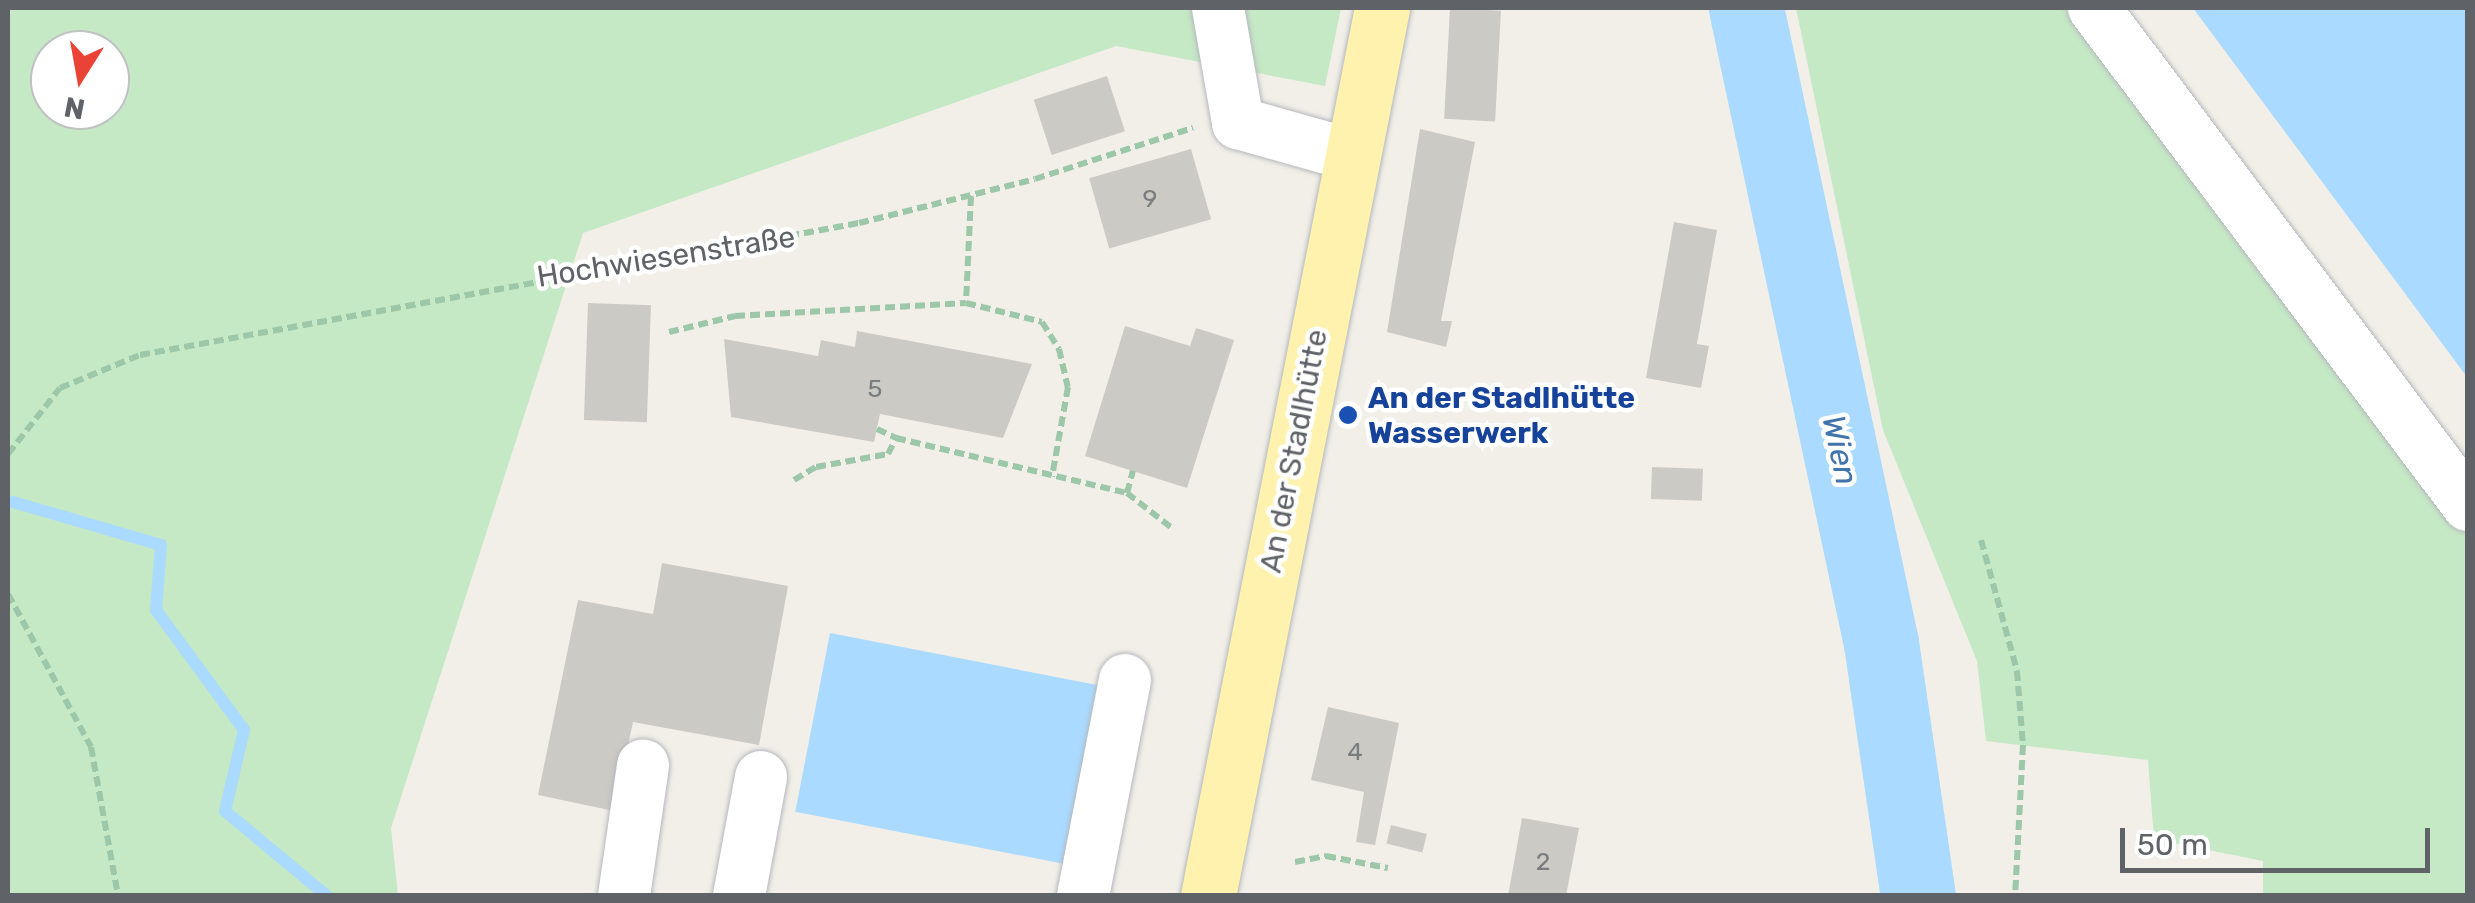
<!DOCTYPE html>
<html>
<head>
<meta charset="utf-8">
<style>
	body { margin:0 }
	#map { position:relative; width:2475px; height:903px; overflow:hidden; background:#f1efe8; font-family:Rubik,sans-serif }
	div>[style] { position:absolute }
	.green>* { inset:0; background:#c5e8c5 }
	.water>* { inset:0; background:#aadaff; transform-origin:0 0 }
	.stream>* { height:12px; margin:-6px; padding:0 6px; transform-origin:6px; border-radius:6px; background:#aadaff }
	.river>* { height:75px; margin:-37.5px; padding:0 37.5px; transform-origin:37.5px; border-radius:37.5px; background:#aadaff }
	.building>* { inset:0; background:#cccac5; transform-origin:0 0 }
	.path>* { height:6px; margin-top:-3px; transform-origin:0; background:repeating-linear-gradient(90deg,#9cc7a9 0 10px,transparent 0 15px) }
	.roads { filter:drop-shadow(0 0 2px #b5b8bc) drop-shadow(0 0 2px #b5b8bc) }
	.minor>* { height:52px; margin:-26px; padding:0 26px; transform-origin:26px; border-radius:26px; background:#fff }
	.major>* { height:55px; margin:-27.5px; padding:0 27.5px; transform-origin:27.5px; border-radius:27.5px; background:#fff2af }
	.dots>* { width:28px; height:28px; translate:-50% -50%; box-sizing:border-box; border:5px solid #fff; border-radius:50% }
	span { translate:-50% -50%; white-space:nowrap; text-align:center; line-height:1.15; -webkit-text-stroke:9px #fff; paint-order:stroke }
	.number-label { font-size:25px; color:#7a7d7f }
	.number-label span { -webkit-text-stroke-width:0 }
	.street-label { font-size:30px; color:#5f6368 }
	.transit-label { font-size:30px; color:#164399; font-weight:700 }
	.left { translate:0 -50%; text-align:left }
	.water-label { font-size:32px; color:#4174aa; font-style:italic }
	.frame { position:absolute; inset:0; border:10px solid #5f6368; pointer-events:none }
	.north { position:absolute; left:30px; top:30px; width:100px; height:100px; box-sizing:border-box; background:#fff; border:2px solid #bfc1c3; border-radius:50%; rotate:191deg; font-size:28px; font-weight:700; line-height:40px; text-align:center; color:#5f6368 }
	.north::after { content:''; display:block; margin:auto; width:35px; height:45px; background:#ea4335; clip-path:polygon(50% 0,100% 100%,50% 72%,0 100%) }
	.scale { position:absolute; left:2120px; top:828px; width:310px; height:45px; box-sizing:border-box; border:5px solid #5f6368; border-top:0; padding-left:12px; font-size:30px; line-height:35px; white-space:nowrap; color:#5f6368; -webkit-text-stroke:8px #fff; paint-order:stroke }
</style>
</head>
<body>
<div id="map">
	<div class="green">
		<div style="clip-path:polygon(evenodd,8px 8px,1341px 8px,1325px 86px,1116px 46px,583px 233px,391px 828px,398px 896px,8px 895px,8px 8px,50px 50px,110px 50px,110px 110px,50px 110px,50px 50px)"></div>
		<div style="clip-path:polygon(1796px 8px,2081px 8px,2467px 527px,2467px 895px,2263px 895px,2263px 861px,2154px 839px,2148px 760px,1986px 741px,1977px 661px,1883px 430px)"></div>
	</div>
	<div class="water">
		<div style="clip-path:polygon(2193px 8px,2467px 8px,2467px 377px)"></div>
		<div style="left:830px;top:633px;width:280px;height:182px;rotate:11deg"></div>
	</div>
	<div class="stream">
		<div style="left:13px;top:502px;width:154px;rotate:16.2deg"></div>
		<div style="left:161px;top:545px;width:65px;rotate:94.4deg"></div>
		<div style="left:156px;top:610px;width:149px;rotate:53.7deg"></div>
		<div style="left:244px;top:730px;width:83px;rotate:103.2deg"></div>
		<div style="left:225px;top:811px;width:133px;rotate:39.8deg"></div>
	</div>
	<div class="river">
		<div style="left:1746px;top:8px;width:649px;rotate:78deg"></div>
		<div style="left:1881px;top:643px;width:256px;rotate:81.7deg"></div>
	</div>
	<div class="building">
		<div style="left:1450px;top:8px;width:51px;height:111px;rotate:3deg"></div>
		<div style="left:1107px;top:76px;width:58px;height:77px;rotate:72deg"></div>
		<div style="clip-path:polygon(1420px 129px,1475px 142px,1441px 321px,1452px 321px,1446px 347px,1387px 332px)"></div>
		<div style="left:1191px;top:149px;width:73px;height:106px;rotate:74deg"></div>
		<div style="clip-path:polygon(1674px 222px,1717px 230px,1697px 344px,1709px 346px,1701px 388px,1646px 378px)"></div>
		<div style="left:588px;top:303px;width:63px;height:117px;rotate:2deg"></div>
		<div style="clip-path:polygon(1125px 326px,1190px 346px,1196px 328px,1234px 340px,1187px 488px,1085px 456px)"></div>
		<div style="clip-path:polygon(857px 331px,1032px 364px,1003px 438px,880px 414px,874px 442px,731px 417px,724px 339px,818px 356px,821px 340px,855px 347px)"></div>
		<div style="left:1652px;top:467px;width:51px;height:32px;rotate:2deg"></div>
		<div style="clip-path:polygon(662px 563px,788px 586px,759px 745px,633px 722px,614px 811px,538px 795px,578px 600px,653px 614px)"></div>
		<div style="clip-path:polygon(1328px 707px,1399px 723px,1375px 845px,1356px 842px,1364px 792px,1311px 780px)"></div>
		<div style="clip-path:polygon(1522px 818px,1579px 828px,1566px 896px,1508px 896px)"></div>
		<div style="left:1391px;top:825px;width:37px;height:19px;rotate:14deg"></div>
	</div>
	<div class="path">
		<div style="left:971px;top:196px;width:107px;rotate:92.7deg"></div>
		<div style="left:966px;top:303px;width:78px;rotate:14deg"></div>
		<div style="left:1042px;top:322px;width:32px;rotate:58deg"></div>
		<div style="left:1059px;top:349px;width:39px;rotate:77deg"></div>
		<div style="left:1068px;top:387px;width:91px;rotate:100.1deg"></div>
		<div style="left:669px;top:332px;width:68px;rotate:-13.6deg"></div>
		<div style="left:735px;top:316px;width:231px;rotate:-3.2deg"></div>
		<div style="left:877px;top:429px;width:21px;rotate:25deg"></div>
		<div style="left:8px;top:454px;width:84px;rotate:-51.8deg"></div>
		<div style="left:60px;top:388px;width:87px;rotate:-22.4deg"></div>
		<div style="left:140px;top:355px;width:731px;rotate:-10.4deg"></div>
		<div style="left:859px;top:223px;width:181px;rotate:-14deg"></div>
		<div style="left:1035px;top:179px;width:166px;rotate:-17.9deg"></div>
		<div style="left:794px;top:480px;width:26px;rotate:-31deg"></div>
		<div style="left:816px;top:467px;width:73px;rotate:-10.2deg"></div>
		<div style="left:888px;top:454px;width:18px;rotate:-63deg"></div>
		<div style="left:896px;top:438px;width:237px;rotate:13.4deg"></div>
		<div style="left:1127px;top:493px;width:58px;rotate:38deg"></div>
		<div style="left:1127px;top:493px;width:23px;rotate:-75deg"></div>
		<div style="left:1981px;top:540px;width:136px;rotate:74.6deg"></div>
		<div style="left:2017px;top:671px;width:74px;rotate:85.4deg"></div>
		<div style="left:2023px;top:745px;width:151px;rotate:93deg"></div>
		<div style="left:8px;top:594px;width:174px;rotate:61.5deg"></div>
		<div style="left:91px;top:747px;width:151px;rotate:79.7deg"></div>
		<div style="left:1295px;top:862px;width:32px;rotate:-11deg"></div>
		<div style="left:1326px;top:856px;width:63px;rotate:11deg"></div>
	</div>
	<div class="roads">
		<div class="minor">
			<div style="left:1218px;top:8px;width:117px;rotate:80.1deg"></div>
			<div style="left:1238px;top:123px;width:118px;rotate:15.7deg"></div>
			<div style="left:2094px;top:8px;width:622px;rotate:53.04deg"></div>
			<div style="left:624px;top:896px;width:132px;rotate:-81.7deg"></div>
			<div style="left:739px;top:896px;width:121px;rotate:-79.5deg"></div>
			<div style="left:1083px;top:896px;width:220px;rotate:-79deg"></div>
		</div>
		<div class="major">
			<div style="left:1208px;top:896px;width:905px;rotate:-78.91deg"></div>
		</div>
	</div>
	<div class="dots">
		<div style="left:1348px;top:415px;background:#1a4fb4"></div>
	</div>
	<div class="number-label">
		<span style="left:1150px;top:199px">9</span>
		<span style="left:875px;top:389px">5</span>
		<span style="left:1355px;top:752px">4</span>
		<span style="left:1543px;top:862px">2</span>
	</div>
	<div class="street-label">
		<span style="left:666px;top:257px;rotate:-9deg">Hochwiesenstraße</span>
		<span style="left:1294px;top:451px;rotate:-79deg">An der Stadlhütte</span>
	</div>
	<div class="transit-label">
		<span class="left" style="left:1368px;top:415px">An der Stadlhütte<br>Wasserwerk</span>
	</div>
	<div class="water-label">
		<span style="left:1840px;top:450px;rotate:78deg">Wien</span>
	</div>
	<div class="frame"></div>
	<div class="north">N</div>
	<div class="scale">50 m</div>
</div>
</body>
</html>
